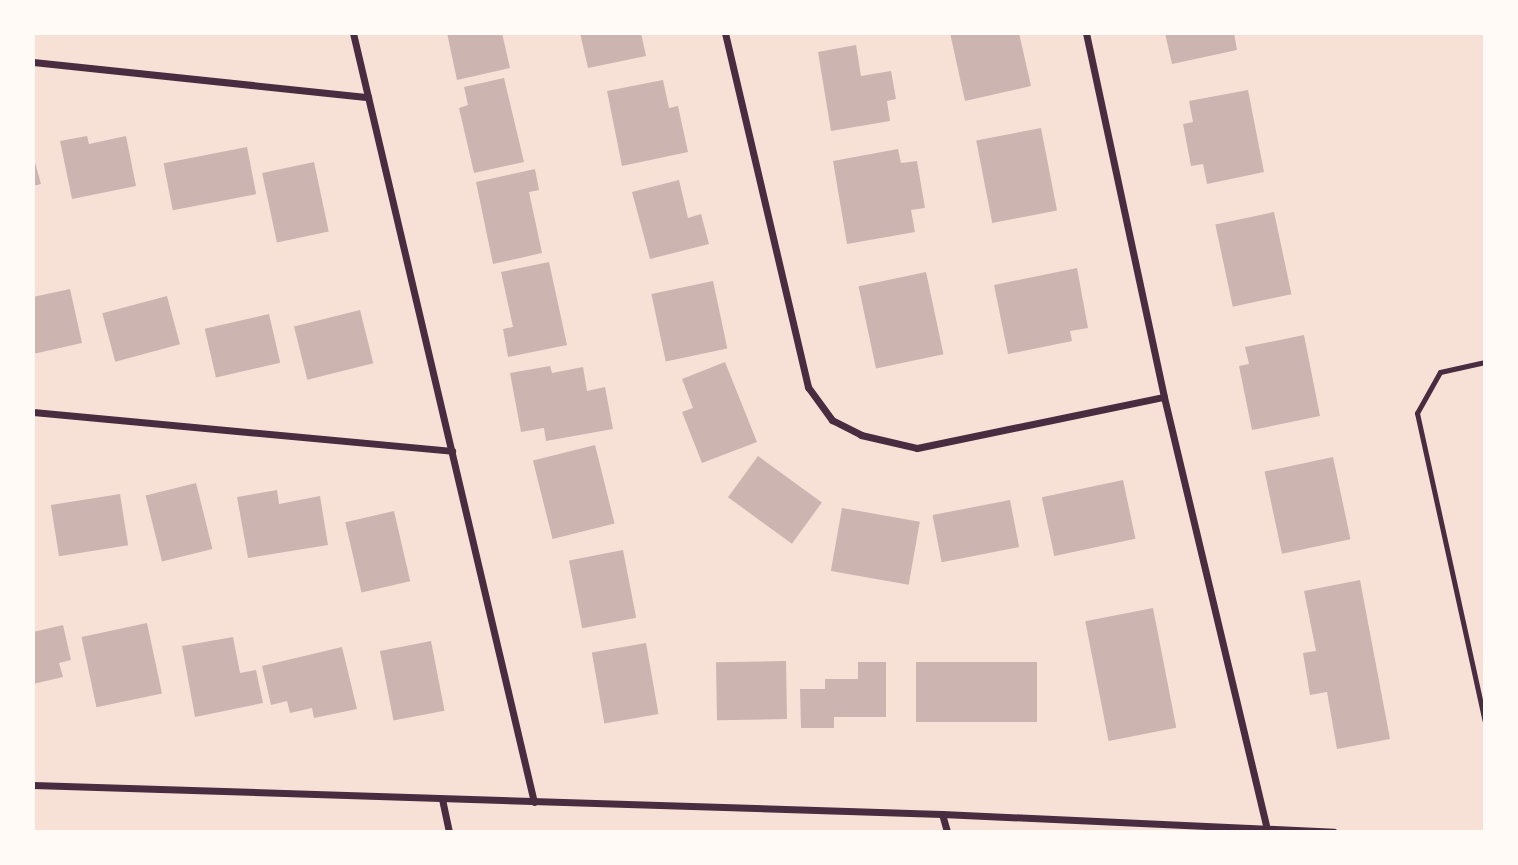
<!DOCTYPE html>
<html>
<head>
<meta charset="utf-8">
<style>
	body { margin:0 }
	#map { position:relative; width:1518px; height:865px; overflow:hidden; background:#f7e1d7; font-family:Arial,sans-serif }
	div>[style] { position:absolute }
	.building>* { inset:0; background:#ccb4b1; transform-origin:0 0 }
	.service>* { height:5px; margin:-2.5px; padding:0 2.5px; transform-origin:2.5px; border-radius:2.5px; background:#4a2c40 }
	.minor>* { height:7px; margin:-3.5px; padding:0 3.5px; transform-origin:3.5px; border-radius:3.5px; background:#4a2c40 }
	span { translate:-50% -50%; white-space:nowrap; text-align:center; line-height:1.15; -webkit-text-stroke:6px #fffaf5; paint-order:stroke }
	.frame { position:absolute; inset:0; border:35px solid #fffaf5; pointer-events:none }
</style>
</head>
<body>
<div id="map">
	<div class="building">
		<div style="clip-path:polygon(447px 33px,502px 33px,510px 68px,457px 80px)"></div>
		<div style="clip-path:polygon(580px 33px,641px 33px,646px 56px,588px 68px)"></div>
		<div style="clip-path:polygon(950px 33px,1019px 33px,1031px 86px,965px 101px)"></div>
		<div style="clip-path:polygon(1165px 33px,1234px 33px,1237px 50px,1172px 64px)"></div>
		<div style="clip-path:polygon(856px 45px,861px 76px,891px 71px,896px 99px,887px 101px,890px 121px,831px 131px,818px 52px)"></div>
		<div style="clip-path:polygon(504px 78px,524px 162px,474px 173px,459px 108px,468px 105px,464px 87px)"></div>
		<div style="clip-path:polygon(663px 80px,669px 108px,678px 106px,688px 152px,622px 166px,607px 91px)"></div>
		<div style="clip-path:polygon(1248px 90px,1264px 172px,1207px 184px,1203px 164px,1191px 166px,1183px 124px,1193px 122px,1189px 101px)"></div>
		<div style="left:1041px;top:128px;width:84px;height:66px;rotate:79deg"></div>
		<div style="clip-path:polygon(87px 136px,89px 144px,126px 136px,136px 186px,72px 199px,60px 141px)"></div>
		<div style="left:247px;top:147px;width:48px;height:85px;rotate:79deg"></div>
		<div style="clip-path:polygon(898px 149px,901px 163px,917px 161px,925px 208px,911px 210px,915px 232px,847px 244px,833px 161px)"></div>
		<div style="clip-path:polygon(33px 155px,41px 184px,33px 186px)"></div>
		<div style="left:314px;top:162px;width:71px;height:53px;rotate:78deg"></div>
		<div style="clip-path:polygon(535px 169px,539px 190px,529px 192px,542px 253px,493px 264px,476px 182px)"></div>
		<div style="clip-path:polygon(679px 180px,688px 218px,701px 214px,709px 244px,650px 259px,632px 192px)"></div>
		<div style="left:1274px;top:212px;width:84px;height:60px;rotate:78deg"></div>
		<div style="clip-path:polygon(549px 262px,567px 345px,508px 357px,503px 329px,513px 327px,501px 272px)"></div>
		<div style="clip-path:polygon(1077px 268px,1088px 328px,1070px 331px,1072px 341px,1008px 354px,994px 285px)"></div>
		<div style="left:926px;top:272px;width:84px;height:69px;rotate:78deg"></div>
		<div style="left:713px;top:281px;width:69px;height:63px;rotate:78deg"></div>
		<div style="clip-path:polygon(70px 289px,82px 343px,33px 354px,33px 297px)"></div>
		<div style="left:167px;top:296px;width:50px;height:67px;rotate:75deg"></div>
		<div style="left:360px;top:310px;width:55px;height:68px;rotate:76deg"></div>
		<div style="left:269px;top:314px;width:50px;height:66px;rotate:77deg"></div>
		<div style="clip-path:polygon(1304px 335px,1320px 416px,1252px 430px,1239px 366px,1249px 364px,1245px 347px)"></div>
		<div style="clip-path:polygon(725px 362px,757px 442px,702px 463px,682px 412px,693px 408px,682px 379px)"></div>
		<div style="clip-path:polygon(550px 366px,552px 373px,583px 367px,587px 391px,605px 387px,613px 429px,546px 441px,544px 428px,521px 432px,510px 373px)"></div>
		<div style="left:595px;top:445px;width:81px;height:64px;rotate:76deg"></div>
		<div style="left:758px;top:456px;width:79px;height:51px;rotate:36deg"></div>
		<div style="left:1333px;top:457px;width:84px;height:70px;rotate:78deg"></div>
		<div style="left:1123px;top:480px;width:60px;height:83px;rotate:78deg"></div>
		<div style="left:196px;top:483px;width:68px;height:52px;rotate:76deg"></div>
		<div style="clip-path:polygon(277px 490px,279px 504px,320px 496px,328px 545px,248px 558px,237px 497px)"></div>
		<div style="left:120px;top:494px;width:52px;height:70px;rotate:81deg"></div>
		<div style="left:1010px;top:500px;width:48px;height:79px;rotate:79deg"></div>
		<div style="left:842px;top:508px;width:79px;height:64px;rotate:10deg"></div>
		<div style="left:394px;top:511px;width:72px;height:50px;rotate:77deg"></div>
		<div style="left:623px;top:550px;width:69px;height:55px;rotate:79deg"></div>
		<div style="clip-path:polygon(1360px 580px,1390px 739px,1337px 749px,1327px 692px,1310px 695px,1303px 653px,1316px 651px,1304px 591px)"></div>
		<div style="left:1153px;top:608px;width:122px;height:69px;rotate:79deg"></div>
		<div style="left:147px;top:623px;width:72px;height:67px;rotate:78deg"></div>
		<div style="clip-path:polygon(63px 625px,71px 660px,59px 663px,63px 677px,33px 684px,33px 632px)"></div>
		<div style="clip-path:polygon(233px 637px,240px 673px,256px 670px,263px 703px,195px 717px,182px 646px)"></div>
		<div style="left:431px;top:641px;width:71px;height:52px;rotate:79deg"></div>
		<div style="left:646px;top:643px;width:72px;height:55px;rotate:80deg"></div>
		<div style="clip-path:polygon(342px 647px,357px 709px,314px 718px,312px 708px,290px 713px,287px 701px,271px 705px,262px 666px)"></div>
		<div style="left:786px;top:661px;width:58px;height:70px;rotate:89deg"></div>
		<div style="clip-path:polygon(858px 662px,886px 662px,886px 717px,834px 717px,834px 728px,801px 728px,800px 689px,825px 689px,825px 679px,858px 679px)"></div>
		<div style="left:916px;top:662px;width:121px;height:60px"></div>
	</div>
	<div class="service">
		<div style="left:1485px;top:362px;width:46px;rotate:167.5deg"></div>
		<div style="left:1440px;top:372px;width:47px;rotate:119.3deg"></div>
		<div style="left:1417px;top:413px;width:315px;rotate:77.6deg"></div>
	</div>
	<div class="minor">
		<div style="left:353px;top:33px;width:790px;rotate:76.76deg"></div>
		<div style="left:725px;top:33px;width:364px;rotate:76.8deg"></div>
		<div style="left:808px;top:387px;width:41px;rotate:54deg"></div>
		<div style="left:832px;top:420px;width:33px;rotate:27deg"></div>
		<div style="left:861px;top:435px;width:57px;rotate:13.1deg"></div>
		<div style="left:917px;top:448px;width:252px;rotate:-11.7deg"></div>
		<div style="left:1086px;top:33px;width:372px;rotate:77.9deg"></div>
		<div style="left:1164px;top:397px;width:444px;rotate:76.6deg"></div>
		<div style="left:33px;top:62px;width:337px;rotate:6deg"></div>
		<div style="left:33px;top:412px;width:421px;rotate:5.3deg"></div>
		<div style="left:33px;top:785px;width:909px;rotate:1.83deg"></div>
		<div style="left:942px;top:814px;width:392px;rotate:2.6deg"></div>
		<div style="left:442px;top:799px;width:34px;rotate:78deg"></div>
		<div style="left:942px;top:814px;width:19px;rotate:74deg"></div>
	</div>
	<div class="frame"></div>
</div>
</body>
</html>
